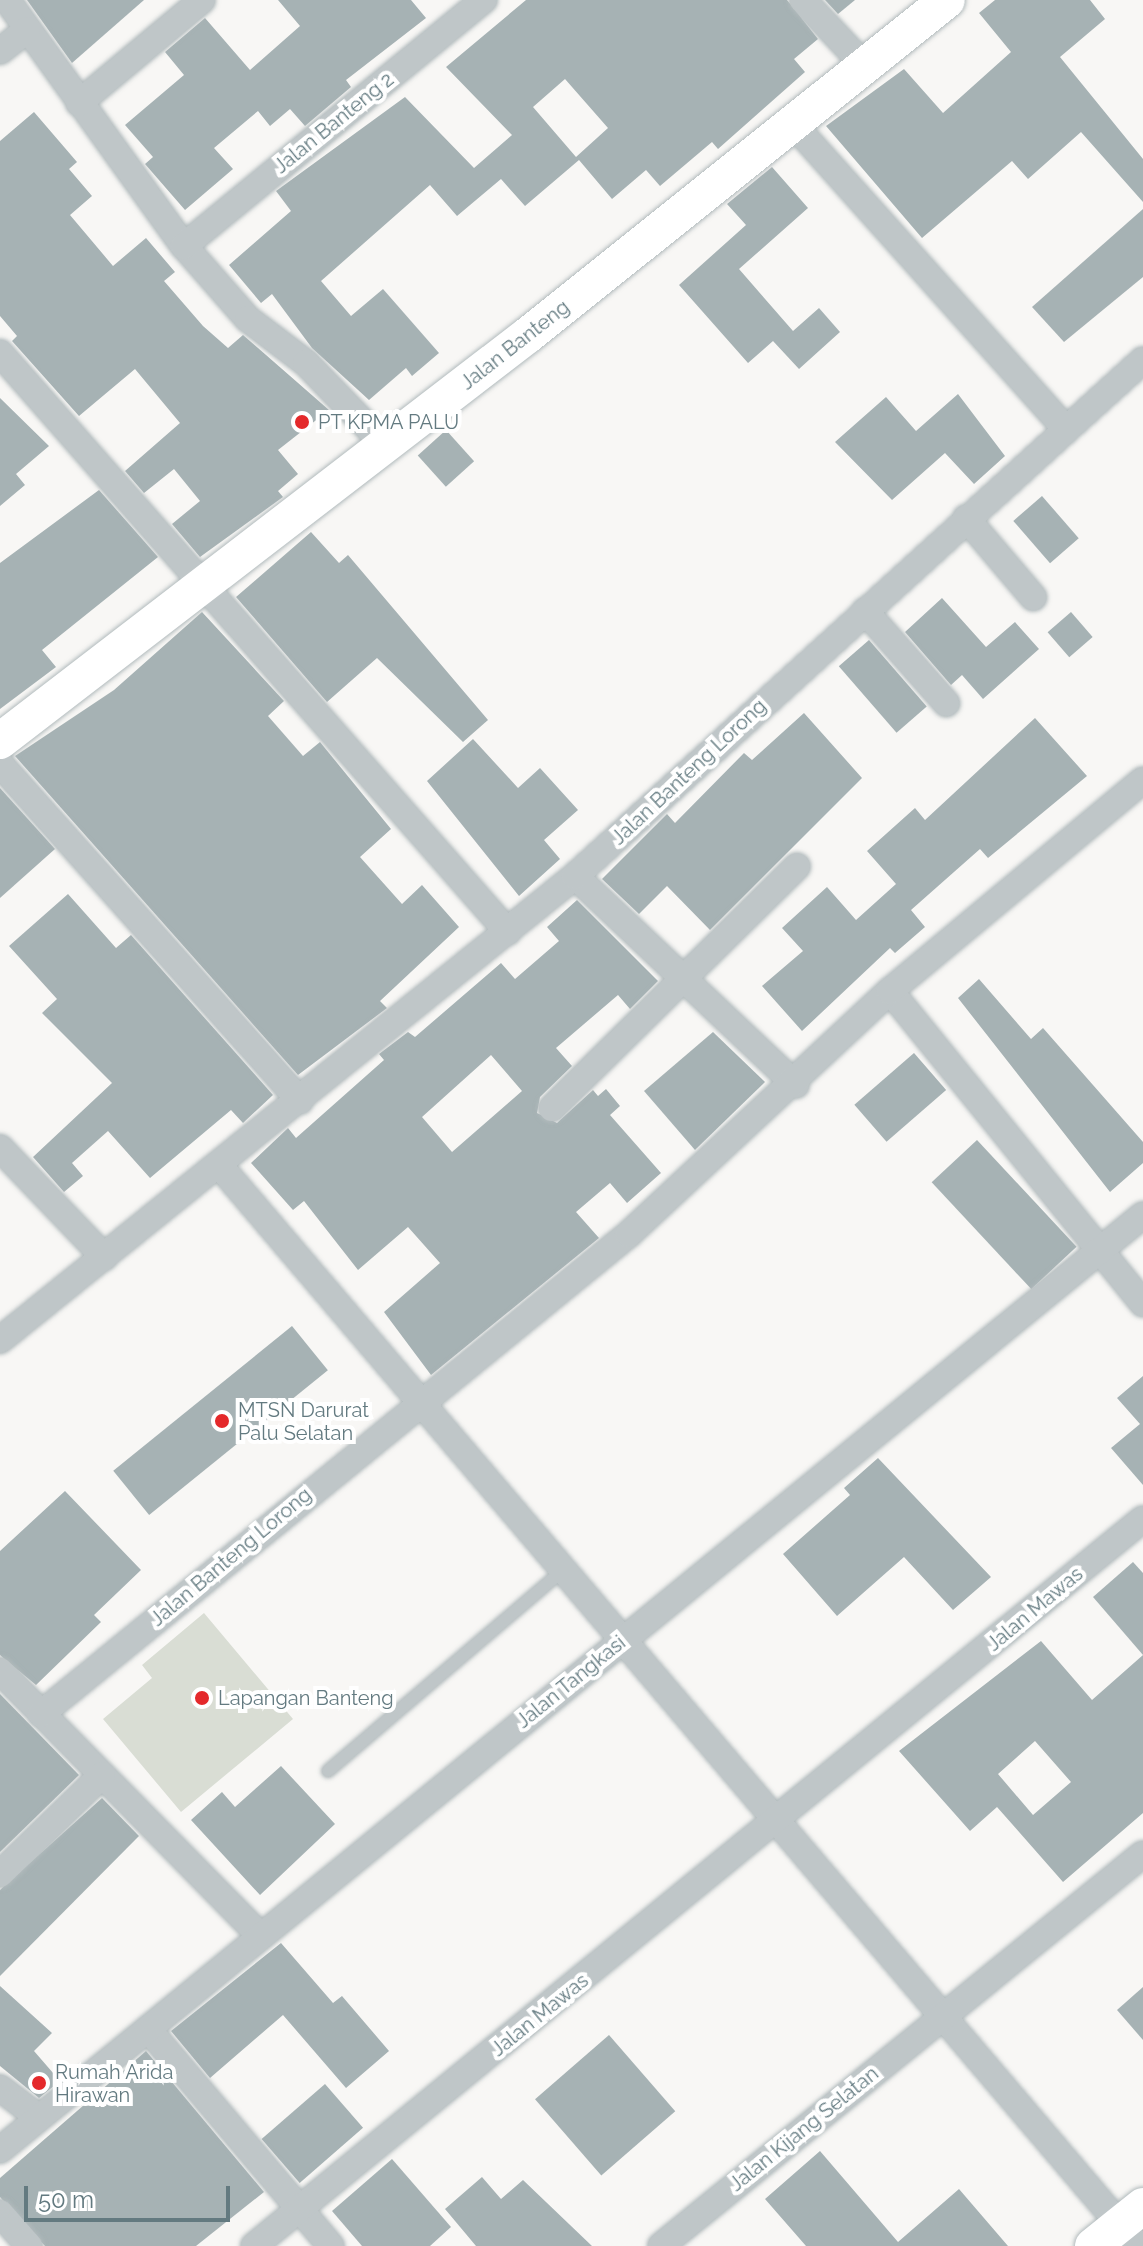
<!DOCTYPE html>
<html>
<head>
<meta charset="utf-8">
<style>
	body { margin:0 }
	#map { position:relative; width:1143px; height:2246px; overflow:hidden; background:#f8f7f5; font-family:Raleway,sans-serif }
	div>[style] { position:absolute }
	.green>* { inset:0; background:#d9ddd4 }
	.building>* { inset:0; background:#a6b2b4; transform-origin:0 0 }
	.roads { filter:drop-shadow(0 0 2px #b1babc) drop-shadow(0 0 2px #b1babc) }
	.lane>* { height:12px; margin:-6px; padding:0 6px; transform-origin:6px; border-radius:6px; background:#bfc6c8 }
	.street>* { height:26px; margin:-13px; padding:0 13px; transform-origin:13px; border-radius:13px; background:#bfc6c8 }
	.secondary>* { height:36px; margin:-18px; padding:0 18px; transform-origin:18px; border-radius:18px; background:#fff }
	.dots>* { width:22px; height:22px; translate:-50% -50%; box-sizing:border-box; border:4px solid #fff; border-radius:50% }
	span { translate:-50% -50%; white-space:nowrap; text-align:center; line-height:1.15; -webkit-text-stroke:8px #fff; paint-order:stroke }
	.street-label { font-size:20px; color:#637a80 }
	.poi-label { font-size:20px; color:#637a80 }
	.left { translate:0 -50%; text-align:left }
	.scale { position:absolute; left:24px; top:2186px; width:206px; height:36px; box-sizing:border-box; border:4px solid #637a80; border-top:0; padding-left:10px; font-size:24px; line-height:28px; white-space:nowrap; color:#637a80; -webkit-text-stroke:6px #fff; paint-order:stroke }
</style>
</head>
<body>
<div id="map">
	<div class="green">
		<div style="clip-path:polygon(204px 1613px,293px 1719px,181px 1812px,103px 1719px,152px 1678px,142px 1665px)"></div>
	</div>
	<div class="building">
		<div style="clip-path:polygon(27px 0,144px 0,72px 63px)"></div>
		<div style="clip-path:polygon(278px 0,411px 0,426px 18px,346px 80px,351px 87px,305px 126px,290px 109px,270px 126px,258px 111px,214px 148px,233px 169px,185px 210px,145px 164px,153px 157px,125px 125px,184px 75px,165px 52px,205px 18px,250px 70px,300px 26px)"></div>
		<div style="clip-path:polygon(evenodd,526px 0,787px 0,818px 39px,794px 59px,805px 72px,718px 149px,712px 142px,660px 186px,646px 170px,612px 199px,579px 160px,525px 206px,501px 179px,457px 216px,430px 185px,321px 281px,351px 316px,383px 289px,439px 353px,412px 376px,406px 368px,369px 400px,312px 348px,272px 294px,261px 303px,229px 265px,291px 211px,276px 191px,405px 97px,474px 168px,512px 135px,446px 67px,526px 0,565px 79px,608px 128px,576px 157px,533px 107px,565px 79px)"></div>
		<div style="clip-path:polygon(825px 0,855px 0,838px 14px)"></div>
		<div style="clip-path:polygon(995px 0,1090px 0,1105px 19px,1060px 57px,1143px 159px,1143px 202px,1081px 132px,1028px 179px,1012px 161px,922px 238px,826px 126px,904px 69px,943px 113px,1011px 52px,979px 13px)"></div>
		<div style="clip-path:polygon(34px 112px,77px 162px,69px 169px,92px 196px,70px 215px,113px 266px,146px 238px,175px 272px,164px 281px,203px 326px,228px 348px,243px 335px,329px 410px,278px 450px,298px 474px,278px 491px,283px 497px,200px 557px,172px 524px,200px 501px,174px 469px,144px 493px,125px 471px,180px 423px,135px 369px,79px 416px,12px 341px,17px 336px,0 316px,0 141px)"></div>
		<div style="clip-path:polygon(772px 167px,808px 208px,739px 269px,793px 331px,819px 308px,840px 332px,799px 369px,773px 341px,748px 363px,679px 285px,746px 225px,727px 204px)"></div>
		<div style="clip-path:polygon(1143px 209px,1143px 277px,1064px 342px,1032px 307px)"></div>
		<div style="clip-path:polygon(958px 394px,1005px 456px,974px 484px,945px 453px,892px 500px,835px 442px,886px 397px,916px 431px)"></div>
		<div style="clip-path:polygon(0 398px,49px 446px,16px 474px,25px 485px,0 506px)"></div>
		<div style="left:446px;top:430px;width:42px;height:38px;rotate:48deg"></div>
		<div style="clip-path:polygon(99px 490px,158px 557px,42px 650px,56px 667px,0 709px,0 563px)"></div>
		<div style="left:1042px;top:496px;width:56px;height:38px;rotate:49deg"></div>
		<div style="clip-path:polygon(311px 532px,339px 563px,348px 555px,488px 720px,463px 742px,377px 658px,327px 702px,236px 597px)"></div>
		<div style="clip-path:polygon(942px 598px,986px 647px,1015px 622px,1039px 649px,983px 699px,962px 675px,951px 685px,905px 632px)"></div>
		<div style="clip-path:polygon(202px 612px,284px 701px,268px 716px,303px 756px,320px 742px,391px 829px,360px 857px,402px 904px,422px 885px,459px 927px,380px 1001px,387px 1008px,298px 1075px,15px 756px,114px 690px)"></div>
		<div style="left:1071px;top:612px;width:33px;height:31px;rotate:49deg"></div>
		<div style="left:869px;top:640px;width:88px;height:40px;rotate:49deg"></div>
		<div style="clip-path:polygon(804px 713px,862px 778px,710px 930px,667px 886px,639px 914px,602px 879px,667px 814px,675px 823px,744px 753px,752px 760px)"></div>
		<div style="clip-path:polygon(1035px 718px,1087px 776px,988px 858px,980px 849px,911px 910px,925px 927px,895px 953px,890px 948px,802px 1031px,762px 986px,803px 951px,782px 928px,827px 887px,856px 920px,896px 884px,867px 851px,915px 808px,925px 820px)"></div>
		<div style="clip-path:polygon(473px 739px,518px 788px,540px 768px,578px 810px,544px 840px,560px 859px,519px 896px,427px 781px)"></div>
		<div style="clip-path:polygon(0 788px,55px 849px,0 898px)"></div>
		<div style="clip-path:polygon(68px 894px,116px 948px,131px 935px,273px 1095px,243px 1123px,231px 1110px,150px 1178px,108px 1131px,72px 1163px,83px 1176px,64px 1192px,33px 1157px,112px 1083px,42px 1013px,57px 999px,9px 946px)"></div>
		<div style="clip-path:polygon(evenodd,577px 900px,658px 981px,630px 1009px,618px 995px,556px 1048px,572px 1066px,540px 1097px,537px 1113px,557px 1123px,593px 1090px,598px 1096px,606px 1089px,620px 1106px,610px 1115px,661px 1173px,627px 1203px,610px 1183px,576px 1212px,599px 1238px,431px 1375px,384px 1312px,440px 1263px,408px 1227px,358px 1270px,304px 1201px,293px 1210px,251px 1163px,288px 1128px,296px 1138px,384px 1060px,379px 1054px,408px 1032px,415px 1037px,501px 963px,515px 979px,559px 941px,547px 927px,577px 900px,491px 1055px,522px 1091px,452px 1152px,422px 1117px,491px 1055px)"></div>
		<div style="clip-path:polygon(979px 979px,1031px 1039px,1043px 1028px,1143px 1142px,1143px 1163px,1110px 1192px,958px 998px)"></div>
		<div style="clip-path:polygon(713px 1032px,765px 1082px,695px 1150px,644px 1091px)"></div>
		<div style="left:914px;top:1053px;width:49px;height:79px;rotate:49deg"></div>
		<div style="left:977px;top:1140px;width:146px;height:62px;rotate:47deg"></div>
		<div style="left:292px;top:1326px;width:57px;height:230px;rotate:51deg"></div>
		<div style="clip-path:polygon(1143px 1376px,1143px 1485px,1111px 1448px,1140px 1424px,1117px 1398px)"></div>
		<div style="clip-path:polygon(878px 1458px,991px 1577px,953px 1610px,904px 1557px,837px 1616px,783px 1554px,850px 1495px,844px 1488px)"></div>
		<div style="clip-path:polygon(65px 1491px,141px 1570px,94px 1615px,101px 1622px,36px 1685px,0 1655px,0 1551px)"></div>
		<div style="clip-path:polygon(1133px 1562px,1143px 1573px,1143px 1655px,1093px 1597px)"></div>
		<div style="clip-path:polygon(evenodd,1041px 1641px,1092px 1700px,1143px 1655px,1143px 1813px,1063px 1882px,997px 1807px,970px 1831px,899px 1751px,1041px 1641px,1035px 1741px,1071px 1782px,1033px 1815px,998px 1774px,1035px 1741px)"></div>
		<div style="clip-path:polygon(0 1694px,79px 1775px,0 1852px)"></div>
		<div style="clip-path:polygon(281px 1766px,335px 1824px,260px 1895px,191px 1820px,222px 1792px,235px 1807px)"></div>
		<div style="clip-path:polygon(102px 1798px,139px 1836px,0 1976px,0 1890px)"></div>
		<div style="clip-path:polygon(281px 1943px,333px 2003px,342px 1996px,389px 2051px,346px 2088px,283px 2015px,210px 2078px,171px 2031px)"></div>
		<div style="clip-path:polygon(0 1986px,52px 2033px,34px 2051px,60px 2081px,39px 2098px,0 2066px)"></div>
		<div style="clip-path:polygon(1143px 1987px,1143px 2040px,1117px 2010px)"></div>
		<div style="left:609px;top:2035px;width:101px;height:98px;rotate:49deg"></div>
		<div style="clip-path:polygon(146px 2051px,264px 2192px,196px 2246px,45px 2246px,0 2197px,0 2178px)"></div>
		<div style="left:325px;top:2084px;width:58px;height:84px;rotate:49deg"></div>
		<div style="clip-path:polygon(820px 2151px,898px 2242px,959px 2189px,1008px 2246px,806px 2246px,765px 2199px)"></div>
		<div style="clip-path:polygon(392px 2159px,451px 2227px,430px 2246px,362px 2246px,332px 2211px)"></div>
		<div style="clip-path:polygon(482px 2177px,501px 2199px,523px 2180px,592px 2246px,476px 2246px,445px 2209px)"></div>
	</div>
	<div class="roads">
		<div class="lane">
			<div style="left:328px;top:1771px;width:309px;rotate:-40.5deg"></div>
		</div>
		<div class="street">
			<div style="left:7px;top:0;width:303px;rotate:54.3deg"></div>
			<div style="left:184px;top:246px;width:97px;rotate:48.8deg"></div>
			<div style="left:248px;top:319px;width:73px;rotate:37.2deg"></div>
			<div style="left:306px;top:363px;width:115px;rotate:46.1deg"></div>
			<div style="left:803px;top:0;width:92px;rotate:46.8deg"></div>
			<div style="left:0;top:51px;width:34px;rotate:-38deg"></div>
			<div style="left:79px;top:103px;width:160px;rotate:-39.9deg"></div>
			<div style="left:794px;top:125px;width:407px;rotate:48.2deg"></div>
			<div style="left:184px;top:246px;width:388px;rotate:-39.4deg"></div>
			<div style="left:0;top:353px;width:770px;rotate:48.74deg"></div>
			<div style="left:966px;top:518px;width:104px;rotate:49.7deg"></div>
			<div style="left:865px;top:611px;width:123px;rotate:48.6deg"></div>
			<div style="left:0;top:764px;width:451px;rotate:48.3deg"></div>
			<div style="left:575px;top:876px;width:304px;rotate:43.4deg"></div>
			<div style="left:890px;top:991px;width:402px;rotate:51deg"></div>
			<div style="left:552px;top:1108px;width:344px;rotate:-44.6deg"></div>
			<div style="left:0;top:1148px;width:151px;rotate:46.3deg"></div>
			<div style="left:219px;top:1165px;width:1419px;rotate:49.63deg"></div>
			<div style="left:0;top:1340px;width:739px;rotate:-38.9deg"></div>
			<div style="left:575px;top:876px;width:767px;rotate:-42.25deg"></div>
			<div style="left:0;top:1671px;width:368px;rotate:45.5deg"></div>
			<div style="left:41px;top:1714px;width:759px;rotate:-39.23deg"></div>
			<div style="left:629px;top:1234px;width:357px;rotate:-43deg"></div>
			<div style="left:890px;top:991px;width:329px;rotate:-39.8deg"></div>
			<div style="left:0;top:1874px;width:142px;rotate:-44.1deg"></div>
			<div style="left:148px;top:2029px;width:284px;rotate:49.9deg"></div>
			<div style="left:0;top:2088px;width:48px;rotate:37.3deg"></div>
			<div style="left:0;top:2150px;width:1477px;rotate:-39.28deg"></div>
			<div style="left:0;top:2213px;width:44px;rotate:48.7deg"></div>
			<div style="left:254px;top:2246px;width:1148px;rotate:-39.28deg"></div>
			<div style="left:661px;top:2246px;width:621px;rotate:-39.12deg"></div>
		</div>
		<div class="secondary">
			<div style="left:0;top:741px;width:666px;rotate:-37.56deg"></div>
			<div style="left:528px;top:335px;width:536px;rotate:-38.64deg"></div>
			<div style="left:1093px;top:2246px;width:64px;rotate:-38.7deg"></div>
		</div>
	</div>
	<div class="dots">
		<div style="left:302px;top:422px;background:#e4292b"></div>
		<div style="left:222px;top:1421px;background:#e4292b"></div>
		<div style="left:202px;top:1698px;background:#e4292b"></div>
		<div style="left:39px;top:2083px;background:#e4292b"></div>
	</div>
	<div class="street-label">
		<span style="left:334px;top:123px;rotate:-39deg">Jalan Banteng 2</span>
		<span style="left:515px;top:345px;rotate:-38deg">Jalan Banteng</span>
		<span style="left:689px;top:772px;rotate:-43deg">Jalan Banteng Lorong</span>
		<span style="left:231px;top:1557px;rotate:-40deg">Jalan Banteng Lorong</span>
		<span style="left:1035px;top:1609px;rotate:-40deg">Jalan Mawas</span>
		<span style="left:571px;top:1682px;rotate:-39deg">Jalan Tangkasi</span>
		<span style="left:540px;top:2015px;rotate:-39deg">Jalan Mawas</span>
		<span style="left:804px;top:2129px;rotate:-39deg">Jalan Kijang Selatan</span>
	</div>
	<div class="poi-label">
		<span class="left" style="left:318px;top:422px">PT KPMA PALU</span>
		<span class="left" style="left:238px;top:1422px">MTSN Darurat<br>Palu Selatan</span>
		<span class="left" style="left:218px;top:1698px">Lapangan Banteng</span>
		<span class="left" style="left:55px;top:2084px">Rumah Arida<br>Hirawan</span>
	</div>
	<div class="scale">50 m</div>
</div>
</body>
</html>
